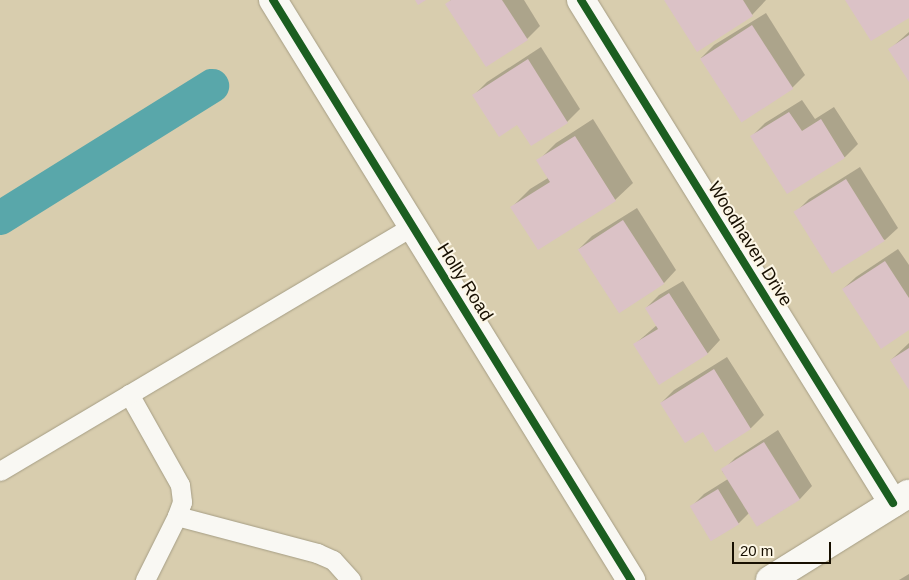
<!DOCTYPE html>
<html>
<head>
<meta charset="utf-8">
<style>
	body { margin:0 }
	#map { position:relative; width:909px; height:580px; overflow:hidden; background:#d8cdae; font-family:Arial,sans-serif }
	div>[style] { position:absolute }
	.shadow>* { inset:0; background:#0003 }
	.canal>* { height:34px; margin:-17px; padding:0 17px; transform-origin:17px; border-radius:17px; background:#59a7aa }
	.building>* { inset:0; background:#dbc2c6; transform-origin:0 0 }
	.roads { filter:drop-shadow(0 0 1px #a59d84) drop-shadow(0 0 1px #a59d84) }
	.lane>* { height:19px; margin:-9.5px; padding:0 9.5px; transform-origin:9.5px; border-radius:9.5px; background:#f9f8f3 }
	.street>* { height:28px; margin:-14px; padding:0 14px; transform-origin:14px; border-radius:14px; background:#f9f8f3 }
	.secondary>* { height:28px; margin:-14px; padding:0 14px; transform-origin:14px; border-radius:14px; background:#f9f8f3 }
	.cycleway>* { height:8px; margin:-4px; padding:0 4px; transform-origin:4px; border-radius:4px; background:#1b5e20 }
	span { translate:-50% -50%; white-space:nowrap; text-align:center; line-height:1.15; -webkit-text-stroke:4px #fdf7e6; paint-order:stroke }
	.street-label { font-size:18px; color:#170f00 }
	.scale { position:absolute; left:732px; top:542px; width:99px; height:22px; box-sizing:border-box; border:2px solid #170f00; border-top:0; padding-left:6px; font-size:15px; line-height:18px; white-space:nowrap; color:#170f00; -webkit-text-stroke:4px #fdf7e6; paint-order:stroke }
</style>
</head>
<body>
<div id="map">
	<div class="shadow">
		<div style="clip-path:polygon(451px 0,524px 0,540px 26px,527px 39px,487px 65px,447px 4px)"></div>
		<div style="clip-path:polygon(665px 0,766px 0,752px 15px)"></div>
		<div style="clip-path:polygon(766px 13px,805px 75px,792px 88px,701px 58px,714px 45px)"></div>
		<div style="clip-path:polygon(909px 32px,909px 80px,890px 49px)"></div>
		<div style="clip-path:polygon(541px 47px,580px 109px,567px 122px,474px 95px,487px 82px)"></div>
		<div style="clip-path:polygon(802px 100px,815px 119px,834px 107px,858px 144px,845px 157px,787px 193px,752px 136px,765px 123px)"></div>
		<div style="clip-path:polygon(593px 119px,633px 183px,615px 200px,512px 207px,530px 189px,548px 178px,538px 161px,556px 143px)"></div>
		<div style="clip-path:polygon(860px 167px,898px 228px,885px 240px,796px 212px,809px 199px)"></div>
		<div style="clip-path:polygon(637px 208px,676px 270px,664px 283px,619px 311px,579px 249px,592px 236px)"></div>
		<div style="clip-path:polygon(898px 249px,909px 265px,909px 329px,843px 289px,856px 277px)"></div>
		<div style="clip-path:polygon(683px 281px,720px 340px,708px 353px,659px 383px,635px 344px,657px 325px,646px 308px,659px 295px)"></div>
		<div style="clip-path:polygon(909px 343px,909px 388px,891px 360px)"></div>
		<div style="clip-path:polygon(727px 357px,764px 415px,751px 428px,715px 450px,703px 430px,661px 403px,674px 390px)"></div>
		<div style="clip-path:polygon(778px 430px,812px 486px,800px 499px,757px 526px,749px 513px,739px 523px,712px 539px,691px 507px,704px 494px,728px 479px,722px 471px,735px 458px)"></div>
		<div style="clip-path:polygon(909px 574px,909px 580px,899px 580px)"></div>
	</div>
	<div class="canal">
		<div style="left:0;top:218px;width:250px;rotate:-31.9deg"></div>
	</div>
	<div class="building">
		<div style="clip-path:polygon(415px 0,426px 0,418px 5px)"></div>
		<div style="clip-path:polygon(451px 0,502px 0,528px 40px,486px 67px,445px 4px)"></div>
		<div style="clip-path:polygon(664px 0,743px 0,753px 16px,697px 52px)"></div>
		<div style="clip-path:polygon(845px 0,909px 0,909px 18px,871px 41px)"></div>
		<div style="left:752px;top:25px;width:76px;height:62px;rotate:57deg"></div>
		<div style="clip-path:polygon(909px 35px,909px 82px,888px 49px)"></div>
		<div style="clip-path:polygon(528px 59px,568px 123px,531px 146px,517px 125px,499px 137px,472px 95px)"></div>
		<div style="clip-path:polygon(789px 112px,802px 131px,821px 119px,845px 158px,787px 194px,750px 136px)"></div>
		<div style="clip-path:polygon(575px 136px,616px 201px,538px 250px,510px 207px,550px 182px,536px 160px)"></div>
		<div style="left:846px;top:179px;width:73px;height:62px;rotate:58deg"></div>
		<div style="left:623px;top:220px;width:76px;height:54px;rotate:57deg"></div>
		<div style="clip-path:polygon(885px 261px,909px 298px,909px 330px,881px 349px,842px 289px)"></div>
		<div style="clip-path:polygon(669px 293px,708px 354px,659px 385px,633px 344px,658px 329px,645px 308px)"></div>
		<div style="clip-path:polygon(909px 348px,909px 390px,890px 360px)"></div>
		<div style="clip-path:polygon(714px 369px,751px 429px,715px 452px,703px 432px,685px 443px,660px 403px)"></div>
		<div style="left:764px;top:442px;width:68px;height:51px;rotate:58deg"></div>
		<div style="left:718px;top:489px;width:41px;height:33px;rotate:59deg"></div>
	</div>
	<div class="roads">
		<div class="lane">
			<div style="left:129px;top:394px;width:104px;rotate:60.7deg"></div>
			<div style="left:180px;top:485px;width:17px;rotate:83deg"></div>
			<div style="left:182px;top:502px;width:15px;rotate:110deg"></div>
			<div style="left:177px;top:516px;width:72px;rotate:116.6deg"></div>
			<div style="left:0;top:471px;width:480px;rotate:-30.7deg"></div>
			<div style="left:177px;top:516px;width:145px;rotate:14.8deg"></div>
			<div style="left:317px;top:553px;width:17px;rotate:24deg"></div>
			<div style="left:333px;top:560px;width:27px;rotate:48deg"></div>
		</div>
		<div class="street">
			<div style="left:581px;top:0;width:592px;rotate:58.19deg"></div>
			<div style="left:770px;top:580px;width:163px;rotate:-31.9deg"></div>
		</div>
		<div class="secondary">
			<div style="left:273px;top:0;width:682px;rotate:58.32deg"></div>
		</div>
	</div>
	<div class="cycleway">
		<div style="left:273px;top:0;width:682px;rotate:58.32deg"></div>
		<div style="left:581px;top:0;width:592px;rotate:58.19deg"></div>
	</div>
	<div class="street-label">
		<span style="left:750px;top:244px;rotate:58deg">Woodhaven Drive</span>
		<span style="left:465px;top:282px;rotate:58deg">Holly Road</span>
	</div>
	<div class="scale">20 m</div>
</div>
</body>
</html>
